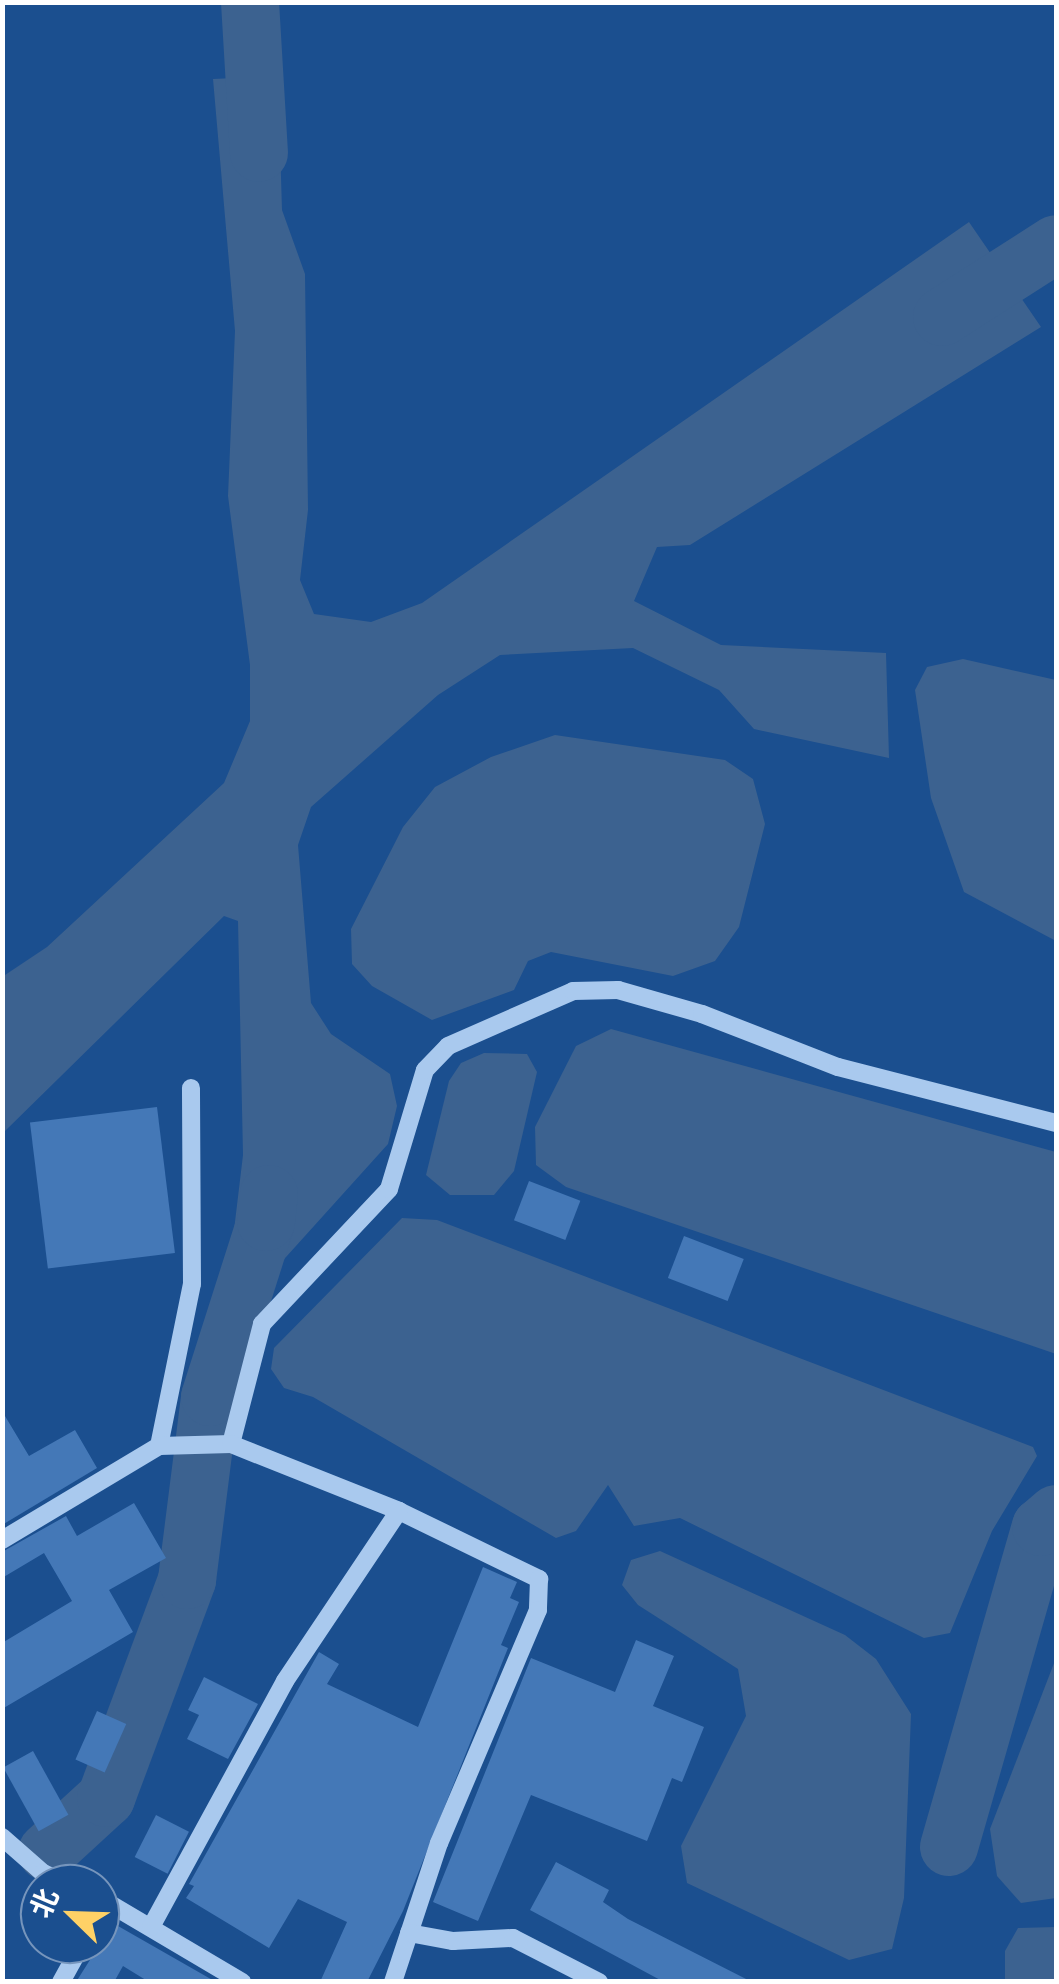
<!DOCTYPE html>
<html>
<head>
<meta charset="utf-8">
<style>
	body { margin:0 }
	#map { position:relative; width:1059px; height:1984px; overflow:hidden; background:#1b4f8f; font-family:Figtree,"Noto Sans SC",sans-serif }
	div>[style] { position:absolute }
	.water>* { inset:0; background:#3c6290 }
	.river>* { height:58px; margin:-29px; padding:0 29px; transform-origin:29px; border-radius:29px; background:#3c6290 }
	.building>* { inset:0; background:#4478b7; transform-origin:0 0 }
	.minor>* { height:18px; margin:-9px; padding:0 9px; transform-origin:9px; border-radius:9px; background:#a9c9ee }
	span { translate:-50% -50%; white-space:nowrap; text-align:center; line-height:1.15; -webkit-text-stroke:9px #1b4f8f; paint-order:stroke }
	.frame { position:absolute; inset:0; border:5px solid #fff; pointer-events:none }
	.north { position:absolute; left:20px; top:1864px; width:100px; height:100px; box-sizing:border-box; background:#1b4f8f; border:2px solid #7695bc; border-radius:50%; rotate:293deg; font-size:28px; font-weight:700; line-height:40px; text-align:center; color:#fff }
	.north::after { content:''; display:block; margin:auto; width:35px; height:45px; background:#ffd166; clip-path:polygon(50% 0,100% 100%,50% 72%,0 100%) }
</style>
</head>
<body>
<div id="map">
	<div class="water">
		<div style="clip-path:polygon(278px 76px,282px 210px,305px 274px,308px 510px,300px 580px,314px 614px,371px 622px,422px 603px,969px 222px,1041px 327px,690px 545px,657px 547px,634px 601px,721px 645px,886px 653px,889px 758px,754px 729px,719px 690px,633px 648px,500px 655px,438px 695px,311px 807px,298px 845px,311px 1003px,331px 1034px,390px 1074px,397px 1106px,388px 1144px,277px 1267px,229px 1272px,243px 1155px,238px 921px,224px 916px,3px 1133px,2px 977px,47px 947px,224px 783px,250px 721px,250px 665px,228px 496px,235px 331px,213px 79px)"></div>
		<div style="clip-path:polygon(963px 659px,1056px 680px,1056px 941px,964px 892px,931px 798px,915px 690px,927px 667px)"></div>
		<div style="clip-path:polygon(555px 735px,725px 760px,753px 779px,765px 824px,739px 927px,715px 961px,673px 976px,551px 952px,528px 961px,514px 990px,432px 1020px,372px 986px,352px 964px,351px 929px,403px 827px,435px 787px,491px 757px)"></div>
		<div style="clip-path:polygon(611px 1029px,1056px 1152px,1056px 1354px,566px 1187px,536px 1165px,535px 1127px,576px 1046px)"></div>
		<div style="clip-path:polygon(484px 1053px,527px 1054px,537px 1072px,514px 1171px,494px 1195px,450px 1195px,426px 1175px,449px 1081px,461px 1063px)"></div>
		<div style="clip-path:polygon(402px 1218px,437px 1220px,1033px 1447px,1037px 1456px,992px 1531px,950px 1633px,924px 1638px,680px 1518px,634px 1526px,608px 1485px,576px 1531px,556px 1538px,313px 1397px,284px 1388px,271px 1369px,274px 1348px)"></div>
		<div style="clip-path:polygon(660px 1551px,845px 1635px,876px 1659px,911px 1714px,904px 1898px,892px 1949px,849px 1960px,687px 1883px,681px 1846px,746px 1716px,738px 1669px,638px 1605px,622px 1585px,631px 1560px)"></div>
		<div style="clip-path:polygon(1056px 1658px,1056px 1898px,1021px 1903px,997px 1876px,990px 1829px)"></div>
		<div style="clip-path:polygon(1056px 1927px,1056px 1981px,1005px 1981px,1005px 1951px,1018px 1928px)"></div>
	</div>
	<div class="river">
		<div style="left:250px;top:2px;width:151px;rotate:86.6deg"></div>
		<div style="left:942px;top:317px;width:135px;rotate:-32.6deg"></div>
		<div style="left:949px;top:1847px;width:333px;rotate:-74deg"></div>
		<div style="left:1041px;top:1527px;width:20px;rotate:-41deg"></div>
		<div style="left:47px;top:1852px;width:80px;rotate:-42.5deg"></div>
		<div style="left:106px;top:1798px;width:233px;rotate:-69.6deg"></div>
		<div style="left:187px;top:1580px;width:184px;rotate:-82.8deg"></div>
		<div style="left:210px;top:1397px;width:184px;rotate:-72.3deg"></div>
		<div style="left:266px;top:1222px;width:28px;rotate:-84deg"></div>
	</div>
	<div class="building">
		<div style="left:157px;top:1107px;width:147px;height:128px;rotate:83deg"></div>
		<div style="left:529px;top:1181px;width:55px;height:42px;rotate:21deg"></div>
		<div style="left:684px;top:1236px;width:64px;height:45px;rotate:21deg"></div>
		<div style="clip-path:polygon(2px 1411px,29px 1456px,75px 1430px,97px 1468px,2px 1525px)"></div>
		<div style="clip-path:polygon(134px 1503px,166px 1558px,109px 1590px,133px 1632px,2px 1709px,2px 1643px,72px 1601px,44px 1553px,2px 1578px,2px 1552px,66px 1516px,77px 1536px)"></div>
		<div style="clip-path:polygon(483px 1567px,517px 1582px,510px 1598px,519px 1602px,501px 1645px,508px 1648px,403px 1911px,367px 1982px,320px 1982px,347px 1922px,298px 1899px,269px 1948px,186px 1898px,194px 1886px,189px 1884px,319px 1652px,339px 1664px,327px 1684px,418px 1727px)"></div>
		<div style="clip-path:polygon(636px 1640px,674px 1656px,653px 1706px,704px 1727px,682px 1782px,672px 1778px,647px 1841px,531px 1795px,478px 1921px,433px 1902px,531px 1658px,615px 1692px)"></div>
		<div style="clip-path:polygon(204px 1677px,258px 1704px,228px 1759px,187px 1739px,199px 1715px,188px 1710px)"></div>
		<div style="left:97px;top:1711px;width:32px;height:53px;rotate:24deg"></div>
		<div style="left:33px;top:1751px;width:73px;height:34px;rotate:61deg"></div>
		<div style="left:156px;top:1815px;width:37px;height:47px;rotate:27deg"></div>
		<div style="clip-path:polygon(556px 1862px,609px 1890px,603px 1902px,628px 1919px,752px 1982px,664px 1982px,530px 1910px)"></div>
		<div style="clip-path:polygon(104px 1918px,216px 1982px,149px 1982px,123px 1966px,114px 1982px,76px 1982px,100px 1944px)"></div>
	</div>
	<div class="minor">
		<div style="left:231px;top:1444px;width:124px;rotate:-75.5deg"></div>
		<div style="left:262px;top:1324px;width:185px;rotate:-46.7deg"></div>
		<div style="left:389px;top:1189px;width:124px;rotate:-73.2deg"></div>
		<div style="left:425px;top:1070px;width:33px;rotate:-46deg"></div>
		<div style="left:448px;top:1046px;width:137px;rotate:-23.7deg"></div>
		<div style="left:573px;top:991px;width:45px;rotate:-1.3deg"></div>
		<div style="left:618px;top:990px;width:87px;rotate:15.9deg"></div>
		<div style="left:702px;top:1014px;width:146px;rotate:21.3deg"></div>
		<div style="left:838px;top:1067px;width:225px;rotate:14.4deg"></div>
		<div style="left:159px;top:1446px;width:165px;rotate:-78.5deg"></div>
		<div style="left:192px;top:1284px;width:196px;rotate:-90.3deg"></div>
		<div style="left:2px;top:1540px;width:183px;rotate:-30.9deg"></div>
		<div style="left:159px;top:1446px;width:72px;rotate:-1.6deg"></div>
		<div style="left:231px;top:1444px;width:181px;rotate:21.7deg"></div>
		<div style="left:399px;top:1511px;width:156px;rotate:25.9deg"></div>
		<div style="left:539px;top:1579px;width:31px;rotate:92deg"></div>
		<div style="left:538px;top:1610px;width:253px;rotate:113deg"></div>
		<div style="left:439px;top:1843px;width:146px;rotate:108.3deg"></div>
		<div style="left:2px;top:1837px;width:55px;rotate:41.3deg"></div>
		<div style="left:43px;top:1873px;width:27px;rotate:24deg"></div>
		<div style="left:100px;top:1898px;width:165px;rotate:30.6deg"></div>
		<div style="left:151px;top:1927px;width:280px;rotate:-61.4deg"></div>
		<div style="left:285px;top:1681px;width:205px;rotate:-56.2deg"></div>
		<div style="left:409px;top:1933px;width:45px;rotate:10.3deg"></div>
		<div style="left:453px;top:1941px;width:60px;rotate:-2.9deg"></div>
		<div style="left:513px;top:1938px;width:97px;rotate:27.1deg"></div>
		<div style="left:61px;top:1982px;width:43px;rotate:-61.1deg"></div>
	</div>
	<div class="frame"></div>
	<div class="north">北</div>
</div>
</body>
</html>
